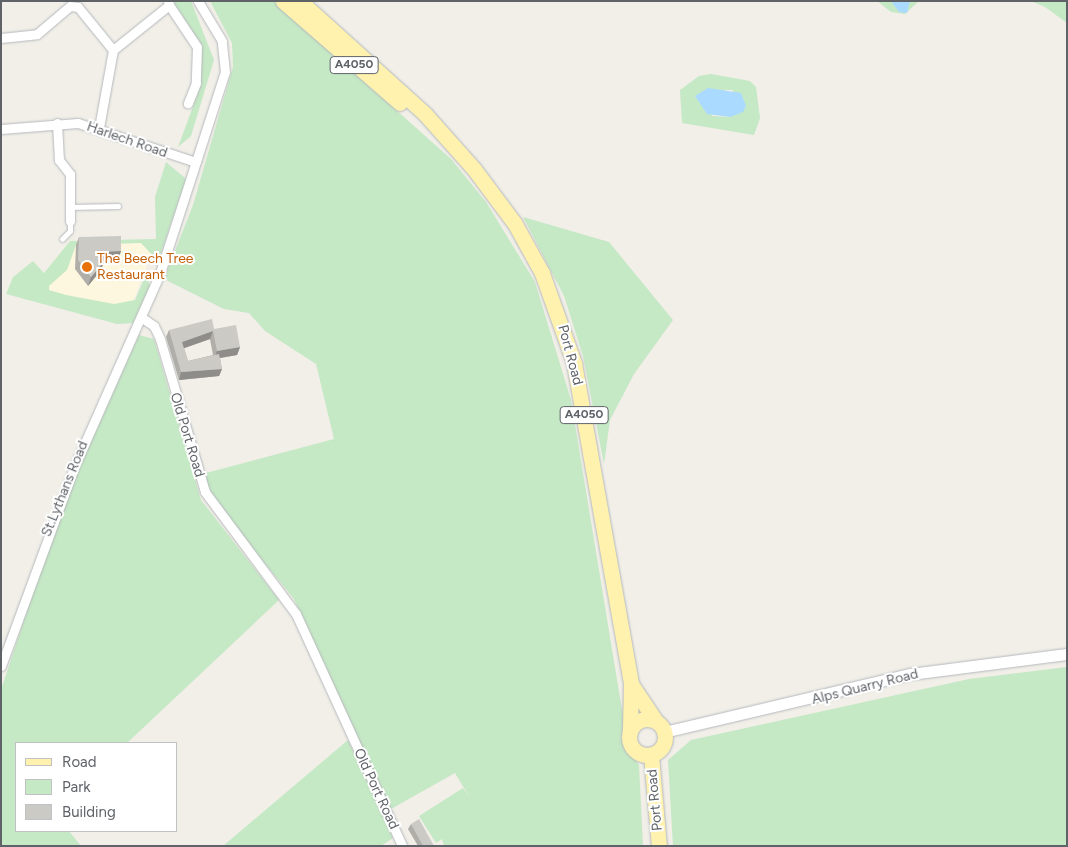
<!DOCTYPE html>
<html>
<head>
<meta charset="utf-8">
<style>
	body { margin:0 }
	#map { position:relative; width:1068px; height:847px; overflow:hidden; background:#f1efe8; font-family:Figtree,sans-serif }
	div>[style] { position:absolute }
	.commercial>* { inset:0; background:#fef7e0 }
	.green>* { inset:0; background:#c5e8c5 }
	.water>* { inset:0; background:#aadaff }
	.roads { filter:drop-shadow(0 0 1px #b5b8bc) drop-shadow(0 0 1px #b5b8bc) }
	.service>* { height:4.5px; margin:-2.25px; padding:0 2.25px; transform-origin:2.25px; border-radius:2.25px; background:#fff }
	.minor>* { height:9px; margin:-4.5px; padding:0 4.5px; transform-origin:4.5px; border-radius:4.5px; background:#fff }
	.tertiary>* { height:11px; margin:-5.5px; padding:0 5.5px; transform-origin:5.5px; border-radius:5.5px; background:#fff }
	.primary>* { height:15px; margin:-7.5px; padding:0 7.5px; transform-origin:7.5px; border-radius:7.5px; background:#fff2af }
	.primary>.ring { margin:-7.5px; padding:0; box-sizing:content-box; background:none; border:15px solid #fff2af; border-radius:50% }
	.wall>* { inset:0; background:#afaea9 }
	.shaded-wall>* { inset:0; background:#8f8d8a }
	.building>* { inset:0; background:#cccac5 }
	.dots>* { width:14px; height:14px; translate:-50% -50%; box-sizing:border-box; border:2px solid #fff; border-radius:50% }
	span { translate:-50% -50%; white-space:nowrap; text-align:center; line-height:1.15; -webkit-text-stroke:4px #fff; paint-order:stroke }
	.shield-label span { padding:1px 4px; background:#fff; border:1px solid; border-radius:4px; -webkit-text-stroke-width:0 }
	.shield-label { font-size:12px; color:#5f6368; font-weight:700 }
	.street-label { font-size:14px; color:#5f6368 }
	.food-label { font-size:14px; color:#c56008 }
	.left { translate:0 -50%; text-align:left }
	.frame { position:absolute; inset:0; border:2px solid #5f6368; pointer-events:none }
	.legend { position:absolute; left:15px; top:742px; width:162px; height:90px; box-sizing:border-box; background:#fff; border:1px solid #bfc1c3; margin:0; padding:6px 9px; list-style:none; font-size:15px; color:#5f6368 }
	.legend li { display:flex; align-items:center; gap:10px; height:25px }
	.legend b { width:25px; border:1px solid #bfc1c3 }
</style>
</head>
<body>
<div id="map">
	<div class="commercial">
		<div style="clip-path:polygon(157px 240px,127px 317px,8px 290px,13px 277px,33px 261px,44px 273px,70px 241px)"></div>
	</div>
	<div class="green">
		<div style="clip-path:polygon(173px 1px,191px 1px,214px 60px,191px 136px,178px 147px,198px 93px,202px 58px,200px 43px)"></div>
		<div style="clip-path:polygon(210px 1px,274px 1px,451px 159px,486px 202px,535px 282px,571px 400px,624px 722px,621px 739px,639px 765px,643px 846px,444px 846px,442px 839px,436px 843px,419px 816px,463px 788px,470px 798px,455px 773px,391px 809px,294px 599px,220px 509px,202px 474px,334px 439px,316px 364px,265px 331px,249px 313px,224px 309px,164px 279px,193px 205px,233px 67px,232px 43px)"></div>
		<div style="clip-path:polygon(877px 1px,919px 1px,905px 14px,891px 12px)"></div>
		<div style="clip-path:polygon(1031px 1px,1067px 1px,1067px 23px,1045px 7px)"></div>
		<div style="clip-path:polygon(evenodd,711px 74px,750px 81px,756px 87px,760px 118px,754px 135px,682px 123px,680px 90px,699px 76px,711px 74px,725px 90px,733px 90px,730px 117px,712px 116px,725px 90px)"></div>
		<div style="clip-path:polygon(166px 162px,186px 179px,158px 262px,149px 265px,153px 256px,141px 243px,76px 245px,67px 270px,49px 286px,49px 290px,66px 295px,114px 304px,135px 300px,146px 274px,150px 286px,133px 323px,117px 324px,6px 294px,13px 277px,33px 261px,44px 273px,70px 241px,156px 239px,155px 197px)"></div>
		<div style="clip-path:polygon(523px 217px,609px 242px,673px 320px,634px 374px,610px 420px,604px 464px,583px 356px,564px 296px)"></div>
		<div style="clip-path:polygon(139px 335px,154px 339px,201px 500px,279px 600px,127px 743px,16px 743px,16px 831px,69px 831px,81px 846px,1px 846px,1px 690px,60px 511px)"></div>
		<div style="clip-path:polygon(1067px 667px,1067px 846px,673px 846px,668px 760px,691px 740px,969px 679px)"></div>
		<div style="clip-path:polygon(348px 740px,393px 838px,381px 846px,223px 846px)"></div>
	</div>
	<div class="water">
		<div style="clip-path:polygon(891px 1px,910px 1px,907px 13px,899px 12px)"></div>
		<div style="clip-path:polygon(708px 88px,741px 93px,746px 106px,743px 112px,730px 117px,707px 114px,695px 96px)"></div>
	</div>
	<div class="roads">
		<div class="service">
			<div style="left:70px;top:207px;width:48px;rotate:-1.2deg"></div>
			<div style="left:62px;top:239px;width:11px;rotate:-45deg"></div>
			<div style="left:70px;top:231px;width:10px;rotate:-90deg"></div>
		</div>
		<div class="minor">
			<div style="left:169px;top:5px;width:50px;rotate:56.3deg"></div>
			<div style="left:197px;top:47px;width:36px;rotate:92deg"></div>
			<div style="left:196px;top:83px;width:22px;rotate:112deg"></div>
			<div style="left:1px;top:38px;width:36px;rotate:-6deg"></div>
			<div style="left:37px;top:34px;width:43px;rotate:-40.3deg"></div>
			<div style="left:70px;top:6px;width:8px;rotate:7deg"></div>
			<div style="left:78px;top:7px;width:55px;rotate:50.9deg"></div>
			<div style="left:113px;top:50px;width:79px;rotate:100.2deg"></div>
			<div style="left:113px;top:50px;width:72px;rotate:-38.8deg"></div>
			<div style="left:169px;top:5px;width:4px;rotate:-104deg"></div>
			<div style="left:57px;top:123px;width:37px;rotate:87deg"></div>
			<div style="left:59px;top:160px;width:18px;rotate:52deg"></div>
			<div style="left:70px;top:174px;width:47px;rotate:90deg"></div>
			<div style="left:1px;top:129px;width:77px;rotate:-4.5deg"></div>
			<div style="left:78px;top:123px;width:124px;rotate:18.3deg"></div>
			<div style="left:141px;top:317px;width:16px;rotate:35deg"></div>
			<div style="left:154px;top:326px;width:14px;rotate:65deg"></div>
			<div style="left:160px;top:339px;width:159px;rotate:73.6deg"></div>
			<div style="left:205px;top:492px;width:152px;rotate:53.3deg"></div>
			<div style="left:296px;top:614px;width:255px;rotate:65.4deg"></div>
			<div style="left:1px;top:666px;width:214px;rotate:-69.8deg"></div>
			<div style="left:75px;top:465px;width:210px;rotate:-66.1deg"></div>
			<div style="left:160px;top:273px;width:211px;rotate:-72.1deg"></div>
			<div style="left:225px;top:72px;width:31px;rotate:-96deg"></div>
			<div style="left:222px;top:41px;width:47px;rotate:-121deg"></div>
		</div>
		<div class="tertiary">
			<div style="left:664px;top:732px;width:253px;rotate:-13.3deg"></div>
			<div style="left:910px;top:674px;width:158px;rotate:-7.3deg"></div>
		</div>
		<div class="primary">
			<div style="left:283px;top:1px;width:155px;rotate:41.1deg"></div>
			<div style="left:300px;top:1px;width:169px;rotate:42.1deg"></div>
			<div style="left:425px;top:114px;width:74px;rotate:48.3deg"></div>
			<div style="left:474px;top:169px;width:69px;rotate:53.3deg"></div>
			<div style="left:515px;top:224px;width:56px;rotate:61.1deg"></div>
			<div style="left:542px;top:273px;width:96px;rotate:70.4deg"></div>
			<div style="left:574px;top:363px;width:326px;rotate:79.9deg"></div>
			<div style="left:631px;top:684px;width:43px;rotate:56.3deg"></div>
			<div class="ring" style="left:629px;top:719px;width:21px;height:21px"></div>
			<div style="left:630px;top:730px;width:46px;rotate:-88.8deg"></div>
			<div style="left:651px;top:755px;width:91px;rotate:85deg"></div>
		</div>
	</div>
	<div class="wall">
		<div style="clip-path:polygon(79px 237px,121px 251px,118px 260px,103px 260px,101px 270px,88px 286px,75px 269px,76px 245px)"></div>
		<div style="clip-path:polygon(evenodd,214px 329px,240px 347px,237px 355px,220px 358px,222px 369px,219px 376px,179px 380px,166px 337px,169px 330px,214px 329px,210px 339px,213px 355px,188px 361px,184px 348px,210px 339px)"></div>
		<div style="clip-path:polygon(411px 824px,434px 846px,418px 846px,408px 829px)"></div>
	</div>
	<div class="shaded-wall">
		<div style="clip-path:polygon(121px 251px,118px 260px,95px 261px,98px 252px)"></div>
		<div style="clip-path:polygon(104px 262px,101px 270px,88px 286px,91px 277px)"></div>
		<div style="clip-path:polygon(213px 331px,210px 339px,179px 350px,182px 342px)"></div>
		<div style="clip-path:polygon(240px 347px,237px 355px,214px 359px,217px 351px)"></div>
		<div style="clip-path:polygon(222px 369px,219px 376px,179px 380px,181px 372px)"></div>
	</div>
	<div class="building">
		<div style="clip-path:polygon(121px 236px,121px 251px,98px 252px,104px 262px,91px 277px,78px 260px,79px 237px)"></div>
		<div style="clip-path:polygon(212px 319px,214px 329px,236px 325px,240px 347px,217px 351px,213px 331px,182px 342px,188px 361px,219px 354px,222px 369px,181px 372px,169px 330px)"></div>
		<div style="clip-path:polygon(419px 819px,434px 846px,423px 846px,411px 824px)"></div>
	</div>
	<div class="dots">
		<div style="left:87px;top:267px;background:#e8710a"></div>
	</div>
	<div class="shield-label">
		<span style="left:354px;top:65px">A4050</span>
		<span style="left:584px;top:415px">A4050</span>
	</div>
	<div class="street-label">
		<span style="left:127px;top:140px;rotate:19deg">Harlech Road</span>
		<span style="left:570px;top:355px;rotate:75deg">Port Road</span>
		<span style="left:187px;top:435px;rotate:73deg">Old Port Road</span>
		<span style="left:65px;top:489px;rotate:-68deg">St.Lythans Road</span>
		<span style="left:865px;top:687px;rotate:-14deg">Alps Quarry Road</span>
		<span style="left:376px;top:789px;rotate:65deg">Old Port Road</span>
		<span style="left:655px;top:800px;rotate:-95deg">Port Road</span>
	</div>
	<div class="food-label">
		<span class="left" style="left:97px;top:267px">The Beech Tree<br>Restaurant</span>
	</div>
	<div class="frame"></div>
	<ul class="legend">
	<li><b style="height:6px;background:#fff2af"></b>Road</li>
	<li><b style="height:14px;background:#c5e8c5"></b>Park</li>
	<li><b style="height:14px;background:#cccac5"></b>Building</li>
	</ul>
</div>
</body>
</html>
